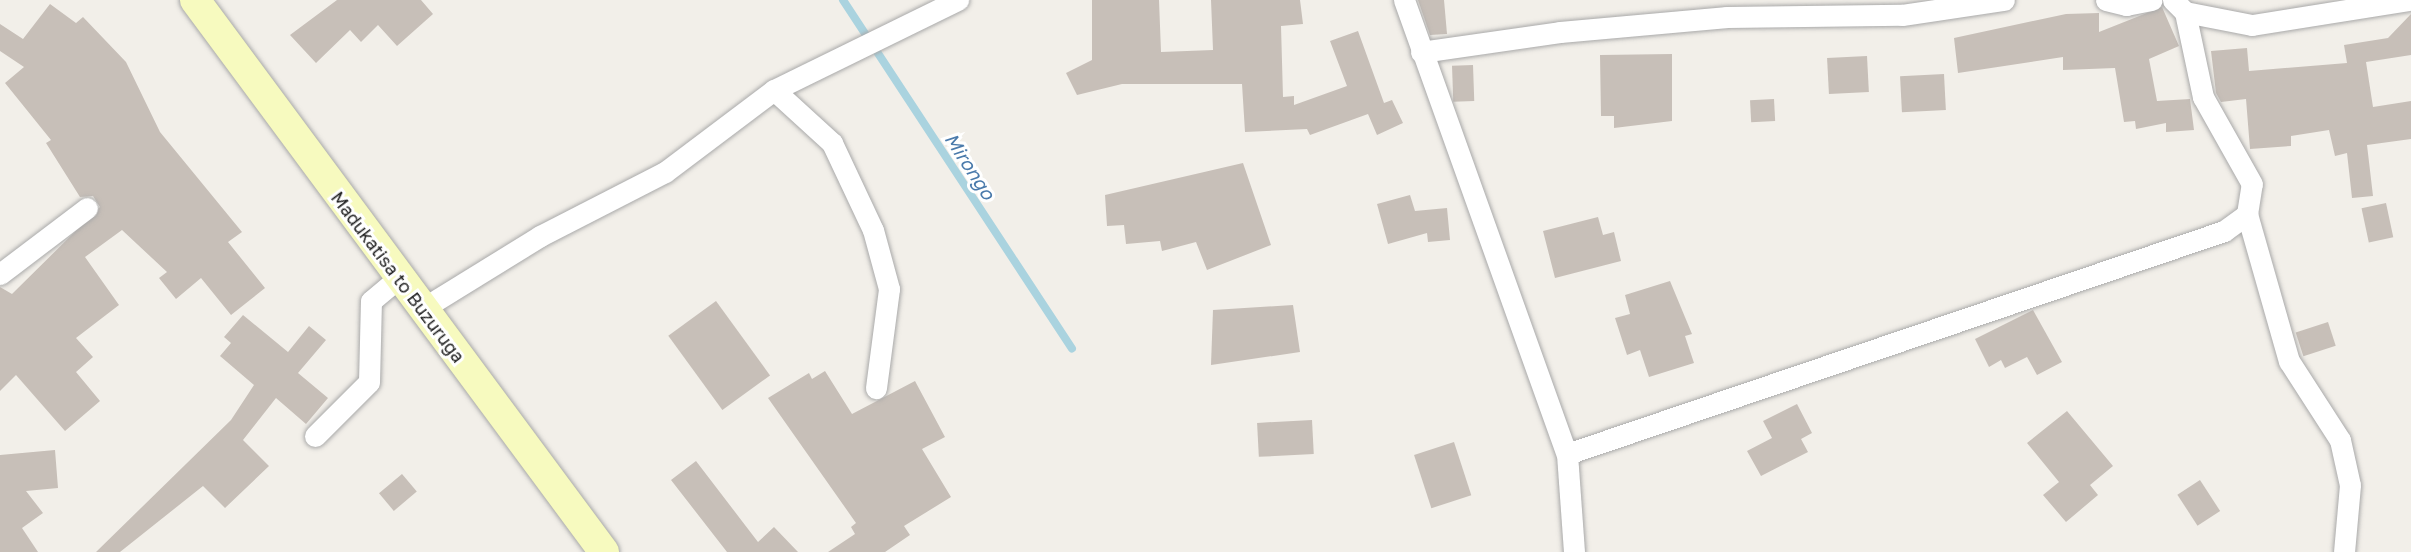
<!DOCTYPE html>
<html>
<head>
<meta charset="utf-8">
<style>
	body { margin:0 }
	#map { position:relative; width:2411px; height:552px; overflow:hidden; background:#f2efe9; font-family:"Golos Text",sans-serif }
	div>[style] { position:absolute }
	.stream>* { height:8px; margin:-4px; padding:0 4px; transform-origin:4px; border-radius:4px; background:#aad3df }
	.building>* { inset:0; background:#c7bfb8; transform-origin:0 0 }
	.roads { filter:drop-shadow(0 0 2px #a9a9a9) drop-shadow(0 0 2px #a9a9a9) }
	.minor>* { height:21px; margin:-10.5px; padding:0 10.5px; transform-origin:10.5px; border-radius:10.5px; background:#fff }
	.secondary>* { height:30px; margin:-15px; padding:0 15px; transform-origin:15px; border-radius:15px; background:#f7fabf }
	span { translate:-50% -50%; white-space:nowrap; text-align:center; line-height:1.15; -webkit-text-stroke:6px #fff; paint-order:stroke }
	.street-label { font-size:18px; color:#222 }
	.water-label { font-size:19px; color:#4a7aab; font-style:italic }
</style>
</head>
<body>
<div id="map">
	<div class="stream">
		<div style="left:843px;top:0;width:417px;rotate:56.7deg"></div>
	</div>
	<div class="building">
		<div style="clip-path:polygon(337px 0,421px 0,433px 14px,397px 46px,378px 25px,361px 42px,350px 30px,316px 63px,290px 35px)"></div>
		<div style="clip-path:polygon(1092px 0,1159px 0,1161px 52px,1213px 50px,1211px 0,1300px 0,1303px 24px,1281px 26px,1283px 97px,1294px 96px,1294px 105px,1347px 86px,1330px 41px,1358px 31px,1384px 103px,1392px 100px,1403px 123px,1377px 135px,1368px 114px,1310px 135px,1307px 129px,1245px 132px,1242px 84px,1122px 84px,1077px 95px,1066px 73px,1092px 60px)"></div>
		<div style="clip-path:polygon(1418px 0,1444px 0,1447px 34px,1430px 35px)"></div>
		<div style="clip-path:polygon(50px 4px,76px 23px,83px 17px,126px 62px,160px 132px,242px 232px,228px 242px,265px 288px,231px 315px,201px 278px,176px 299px,159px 278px,167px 272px,122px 230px,85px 257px,119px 305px,76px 338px,93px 357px,76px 372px,100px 401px,65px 431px,16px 375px,0 391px,0 287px,12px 294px,100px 207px,93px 196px,80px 197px,46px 143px,51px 140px,5px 83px,24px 67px,0 51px,0 24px,23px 39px)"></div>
		<div style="clip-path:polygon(2162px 7px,2179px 46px,2149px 59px,2157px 101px,2190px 99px,2194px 130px,2166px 132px,2166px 123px,2136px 129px,2135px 121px,2124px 122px,2115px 68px,2063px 70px,2063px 57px,1958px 73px,1954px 38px,2066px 14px,2099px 13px,2099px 32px)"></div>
		<div style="clip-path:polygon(2411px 14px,2411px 55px,2366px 62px,2373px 107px,2411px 101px,2411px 139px,2367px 145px,2373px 196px,2352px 198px,2347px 153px,2335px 156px,2329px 130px,2291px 136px,2291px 146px,2250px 149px,2246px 99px,2221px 102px,2216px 93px,2211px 51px,2247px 48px,2249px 71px,2347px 63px,2344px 45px,2388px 38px)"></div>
		<div style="clip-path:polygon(1672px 54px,1672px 121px,1614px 128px,1614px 116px,1601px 116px,1600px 55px)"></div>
		<div style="left:1867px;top:56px;width:36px;height:40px;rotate:87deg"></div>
		<div style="left:1473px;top:65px;width:36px;height:21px;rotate:88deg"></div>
		<div style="left:1944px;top:74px;width:36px;height:44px;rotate:87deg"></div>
		<div style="left:1774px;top:99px;width:22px;height:24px;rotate:87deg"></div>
		<div style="clip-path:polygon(1243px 163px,1271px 245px,1207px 270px,1196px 242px,1162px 251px,1160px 241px,1126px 244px,1124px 225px,1107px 226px,1105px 195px)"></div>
		<div style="clip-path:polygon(1410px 195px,1415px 211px,1447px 208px,1450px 240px,1428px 242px,1427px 233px,1388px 244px,1377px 204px)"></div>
		<div style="left:2386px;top:203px;width:35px;height:25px;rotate:78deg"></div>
		<div style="clip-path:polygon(1598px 217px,1603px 235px,1614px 232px,1621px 261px,1555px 278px,1543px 231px)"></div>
		<div style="clip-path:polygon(1670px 281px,1692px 334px,1685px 336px,1694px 363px,1649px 377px,1640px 350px,1627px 355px,1615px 318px,1630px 314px,1625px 295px)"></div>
		<div style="left:716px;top:301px;width:92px;height:59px;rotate:54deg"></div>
		<div style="clip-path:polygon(1293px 305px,1300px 352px,1211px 365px,1213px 310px)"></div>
		<div style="clip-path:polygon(2033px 310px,2062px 362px,2037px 375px,2027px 357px,2005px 368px,2001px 360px,1989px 367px,1975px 339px)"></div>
		<div style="clip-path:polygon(243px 315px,288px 352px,309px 326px,326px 340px,298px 373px,328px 398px,306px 424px,276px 398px,243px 440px,269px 466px,225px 508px,203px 486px,120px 552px,96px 552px,231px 420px,254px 385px,220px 356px,231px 343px,224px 337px)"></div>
		<div style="left:2328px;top:322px;width:25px;height:34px;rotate:72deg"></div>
		<div style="clip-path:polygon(825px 371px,852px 414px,915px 381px,945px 437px,922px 449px,951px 497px,904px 526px,910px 535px,885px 552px,828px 552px,855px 534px,851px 527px,856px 523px,768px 398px,809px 373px,812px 379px)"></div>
		<div style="clip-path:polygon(1797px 404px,1812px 433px,1801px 439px,1808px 452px,1761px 476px,1747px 451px,1772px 438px,1763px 421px)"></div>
		<div style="clip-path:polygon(2067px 411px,2113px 466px,2090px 485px,2098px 495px,2066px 522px,2043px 495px,2059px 482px,2027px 443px)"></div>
		<div style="left:1312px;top:420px;width:34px;height:55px;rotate:87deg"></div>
		<div style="left:1454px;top:442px;width:56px;height:42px;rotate:72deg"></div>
		<div style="clip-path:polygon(55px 450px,58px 488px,26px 491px,43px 513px,22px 528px,38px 552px,0 552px,0 455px)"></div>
		<div style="clip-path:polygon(696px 461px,758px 542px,774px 527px,798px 552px,727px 552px,671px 480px)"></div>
		<div style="left:402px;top:474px;width:23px;height:30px;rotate:50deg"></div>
		<div style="left:2200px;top:480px;width:37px;height:27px;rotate:57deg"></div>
	</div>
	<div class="roads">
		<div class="minor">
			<div style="left:1404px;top:0;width:482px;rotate:70.3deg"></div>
			<div style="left:1567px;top:454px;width:98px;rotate:85.9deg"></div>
			<div style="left:2106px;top:0;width:21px;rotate:14deg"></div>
			<div style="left:2126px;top:5px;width:26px;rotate:-11deg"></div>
			<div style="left:2173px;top:0;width:17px;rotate:45deg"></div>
			<div style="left:2185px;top:12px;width:68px;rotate:11deg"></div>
			<div style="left:2252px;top:25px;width:158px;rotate:-9.1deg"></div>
			<div style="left:1421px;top:52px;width:140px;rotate:-8.2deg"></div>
			<div style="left:1560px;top:32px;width:168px;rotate:-5.1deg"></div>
			<div style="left:1727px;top:17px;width:175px;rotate:-0.7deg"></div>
			<div style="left:1902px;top:15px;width:103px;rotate:-8.4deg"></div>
			<div style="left:774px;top:90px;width:79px;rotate:42.4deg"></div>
			<div style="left:832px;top:143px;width:96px;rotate:64.8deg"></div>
			<div style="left:873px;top:230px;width:61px;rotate:74.8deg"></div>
			<div style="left:889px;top:289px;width:100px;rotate:97.5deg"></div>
			<div style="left:2247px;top:214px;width:153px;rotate:74.1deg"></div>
			<div style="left:2289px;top:361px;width:94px;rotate:57.2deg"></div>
			<div style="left:2340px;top:440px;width:46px;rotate:77.5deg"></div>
			<div style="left:2350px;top:485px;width:67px;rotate:95.1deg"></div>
			<div style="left:0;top:274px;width:109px;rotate:-37.2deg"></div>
			<div style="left:422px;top:309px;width:139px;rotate:-31.7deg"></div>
			<div style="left:540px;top:236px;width:140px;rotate:-27.1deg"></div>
			<div style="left:665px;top:172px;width:136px;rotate:-37deg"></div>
			<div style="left:774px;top:90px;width:205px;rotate:-26.1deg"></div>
			<div style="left:315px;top:436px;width:76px;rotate:-45deg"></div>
			<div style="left:369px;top:382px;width:81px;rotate:-88.6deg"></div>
			<div style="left:371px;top:301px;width:35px;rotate:-40deg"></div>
			<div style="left:1567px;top:454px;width:694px;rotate:-18.75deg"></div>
			<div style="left:2224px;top:231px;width:29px;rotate:-36deg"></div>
			<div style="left:2247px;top:214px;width:30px;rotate:-81deg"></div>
			<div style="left:2252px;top:184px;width:100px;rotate:-119.4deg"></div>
			<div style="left:2203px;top:97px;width:87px;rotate:-102deg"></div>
		</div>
		<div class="secondary">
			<div style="left:195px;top:0;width:687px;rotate:53.46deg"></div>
		</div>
	</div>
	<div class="street-label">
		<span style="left:398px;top:277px;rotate:53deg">Madukatisa to Buzuruga</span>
	</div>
	<div class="water-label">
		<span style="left:970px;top:166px;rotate:57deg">Mirongo</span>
	</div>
</div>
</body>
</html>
